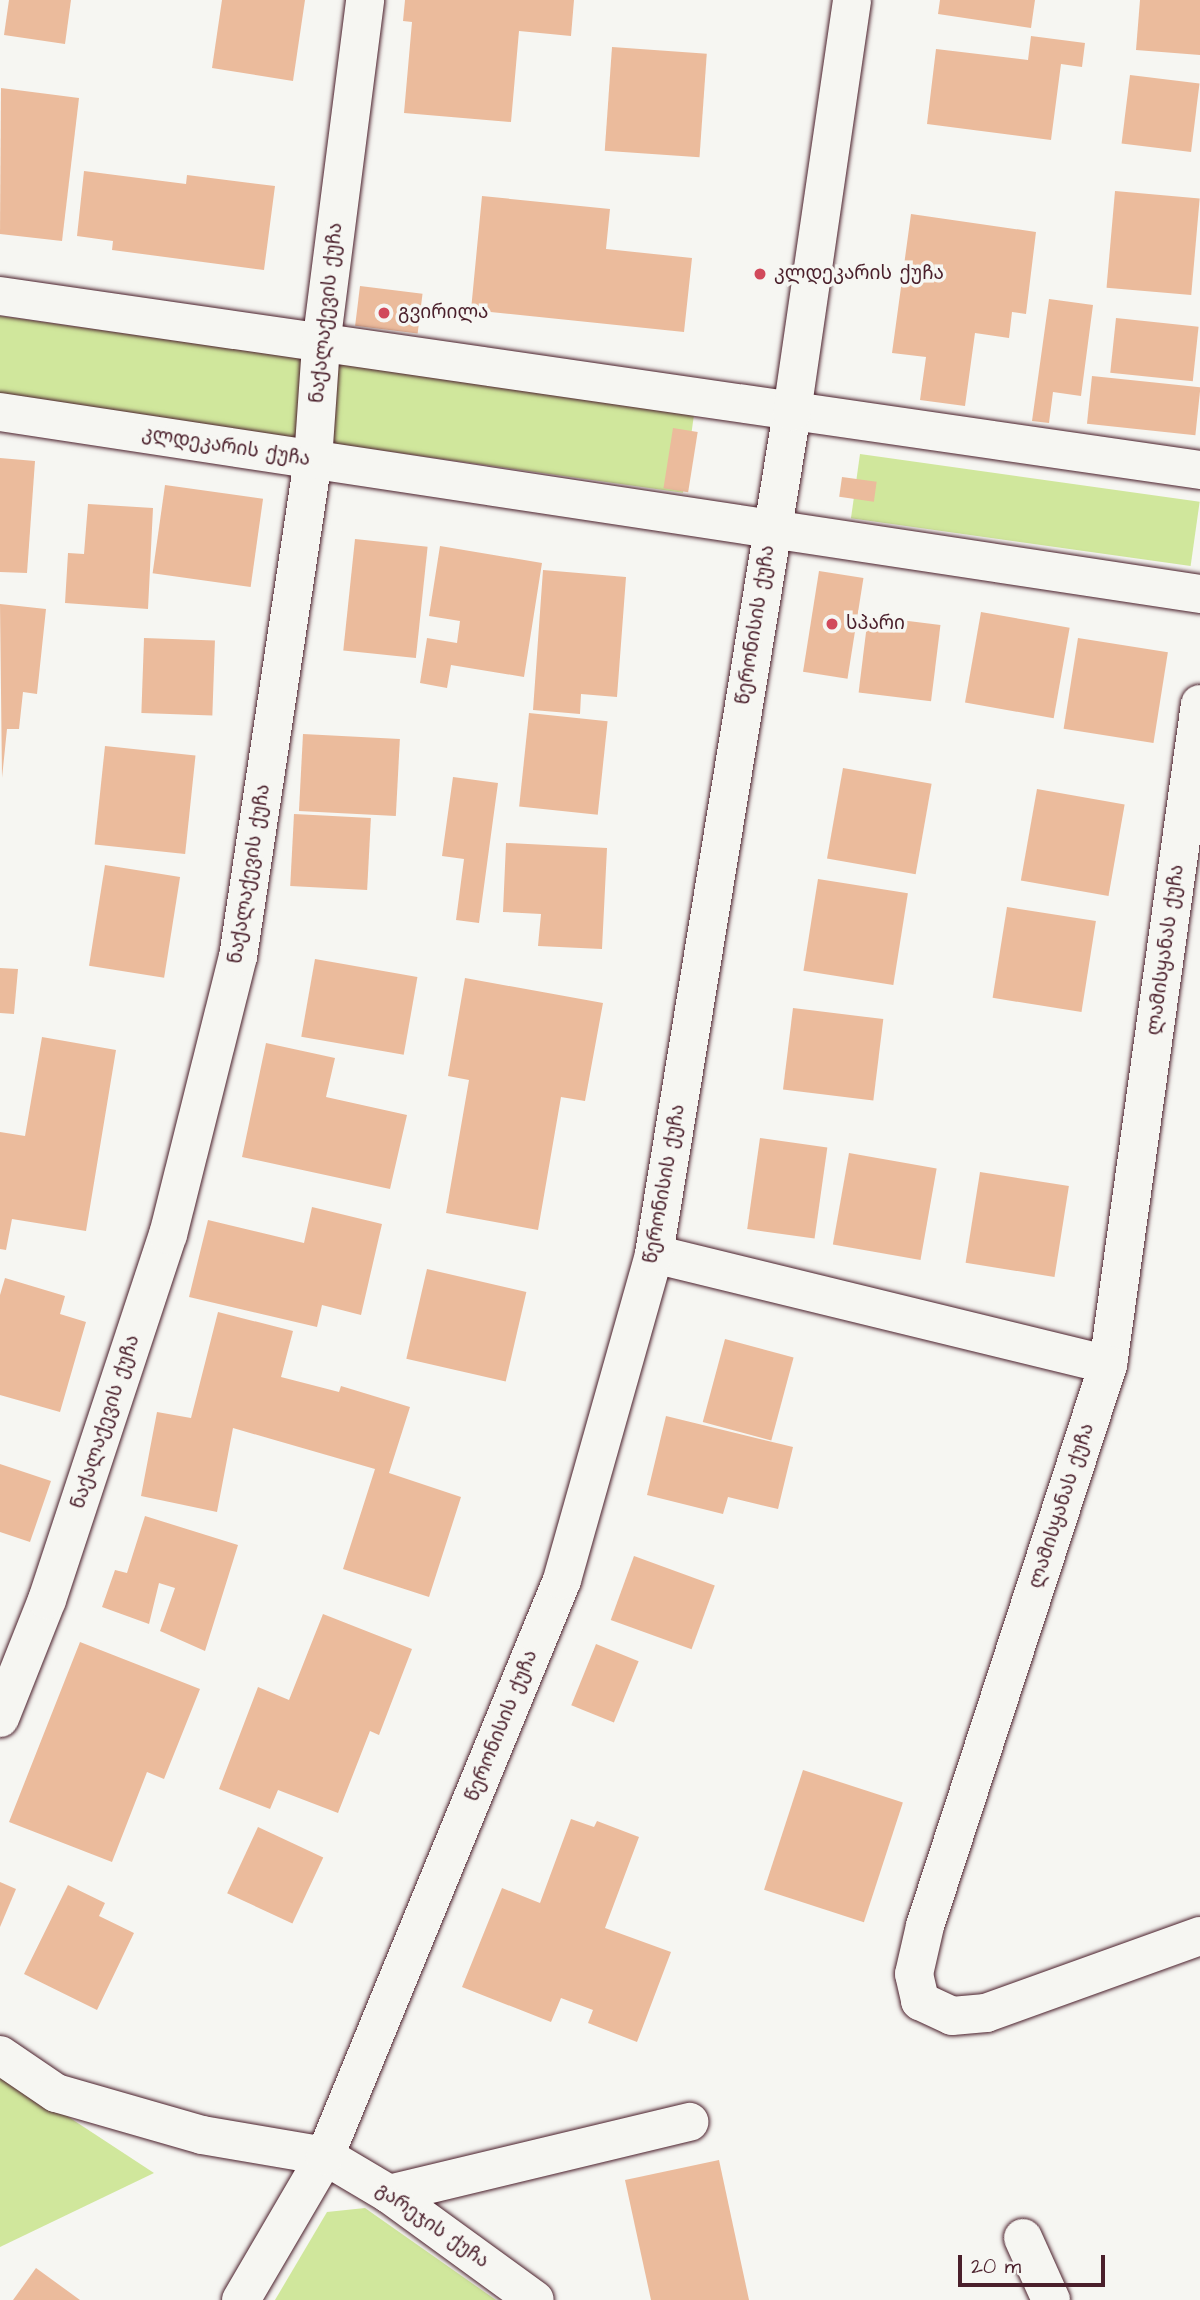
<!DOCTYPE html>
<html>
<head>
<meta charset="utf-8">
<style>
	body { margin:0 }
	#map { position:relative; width:1200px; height:2300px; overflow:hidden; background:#f6f6f2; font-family:"Architects Daughter","Noto Sans Georgian",sans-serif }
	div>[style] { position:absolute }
	.green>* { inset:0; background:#d0e79c; transform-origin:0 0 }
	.building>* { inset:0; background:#ebbb9c; transform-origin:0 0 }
	.roads { filter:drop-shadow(0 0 2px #4a1f2b) drop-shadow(0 0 2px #4a1f2b) }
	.minor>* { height:38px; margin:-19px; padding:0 19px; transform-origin:19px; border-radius:19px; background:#f6f6f2 }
	.dots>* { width:19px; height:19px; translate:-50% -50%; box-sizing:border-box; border:4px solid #f6f6f2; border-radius:50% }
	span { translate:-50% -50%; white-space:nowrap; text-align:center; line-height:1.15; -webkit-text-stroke:7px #f6f6f2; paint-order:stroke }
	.poi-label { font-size:19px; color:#4a1f2b }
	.left { translate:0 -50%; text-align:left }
	.street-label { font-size:19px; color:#4a1f2b }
	.scale { position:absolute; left:958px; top:2255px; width:147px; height:32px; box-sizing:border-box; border:4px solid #4a1f2b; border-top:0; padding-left:9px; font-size:21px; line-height:24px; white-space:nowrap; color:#4a1f2b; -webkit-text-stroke:5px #f6f6f2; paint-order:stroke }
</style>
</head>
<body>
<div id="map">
	<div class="green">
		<div style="left:0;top:316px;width:701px;height:80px;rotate:8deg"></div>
		<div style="left:860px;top:454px;width:343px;height:65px;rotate:8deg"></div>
		<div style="clip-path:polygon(0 2072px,154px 2173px,0 2247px)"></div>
		<div style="clip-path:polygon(365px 2208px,496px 2300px,275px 2300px,327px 2212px)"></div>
	</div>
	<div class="building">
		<div style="clip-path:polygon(9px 0,71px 0,65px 44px,4px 35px)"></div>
		<div style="clip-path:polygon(222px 0,305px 0,293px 81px,212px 68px)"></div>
		<div style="clip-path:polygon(405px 0,574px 0,571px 36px,519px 31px,511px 122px,404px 113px,412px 22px,403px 21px)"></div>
		<div style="clip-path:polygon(940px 0,1035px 0,1031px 28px,938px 14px)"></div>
		<div style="clip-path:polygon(1140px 0,1200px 0,1200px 55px,1136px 50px)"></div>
		<div style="clip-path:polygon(1031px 36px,1085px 43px,1082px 67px,1061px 64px,1051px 140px,927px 124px,936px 49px,1028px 60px)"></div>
		<div style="left:612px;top:47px;width:95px;height:104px;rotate:4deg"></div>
		<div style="left:1130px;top:75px;width:70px;height:69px;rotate:7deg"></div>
		<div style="clip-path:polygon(1px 88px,79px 98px,62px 241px,0 234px)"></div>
		<div style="clip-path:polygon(84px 171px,186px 184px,187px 175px,275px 186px,264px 270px,112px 250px,113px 241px,77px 236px)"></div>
		<div style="left:1115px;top:191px;width:85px;height:97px;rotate:5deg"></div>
		<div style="clip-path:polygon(482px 196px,610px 209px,606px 249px,692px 258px,684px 332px,471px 310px)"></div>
		<div style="clip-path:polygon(911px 214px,1036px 232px,1026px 314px,1012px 312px,1009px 338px,975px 333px,965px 406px,920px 400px,926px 357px,892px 353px)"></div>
		<div style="left:360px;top:286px;width:63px;height:40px;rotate:7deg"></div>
		<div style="clip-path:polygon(1049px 299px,1093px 305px,1081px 396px,1053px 392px,1049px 423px,1032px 421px)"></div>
		<div style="left:1116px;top:318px;width:83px;height:55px;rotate:6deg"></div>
		<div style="left:1092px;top:376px;width:109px;height:48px;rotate:6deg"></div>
		<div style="left:673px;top:428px;width:25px;height:61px;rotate:9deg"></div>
		<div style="clip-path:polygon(0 458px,35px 461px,27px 573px,0 572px)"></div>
		<div style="left:842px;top:477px;width:35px;height:20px;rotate:8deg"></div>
		<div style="left:165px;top:485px;width:99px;height:89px;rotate:8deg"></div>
		<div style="clip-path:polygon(88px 504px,153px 508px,148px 609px,65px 603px,68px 553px,84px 554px)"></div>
		<div style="left:355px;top:539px;width:73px;height:112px;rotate:6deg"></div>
		<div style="clip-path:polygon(440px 546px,542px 563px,524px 677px,451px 665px,447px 688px,420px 683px,427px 638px,457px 643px,460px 621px,429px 616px)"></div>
		<div style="clip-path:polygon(543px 570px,626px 577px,617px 697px,581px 694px,580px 714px,533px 710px)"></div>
		<div style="left:819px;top:571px;width:45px;height:102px;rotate:9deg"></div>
		<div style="clip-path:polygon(0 604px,46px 609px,37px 694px,23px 692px,19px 729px,7px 729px,2px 778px)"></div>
		<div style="left:981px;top:612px;width:90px;height:92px;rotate:10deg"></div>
		<div style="left:868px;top:616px;width:73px;height:77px;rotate:7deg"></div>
		<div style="left:144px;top:638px;width:71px;height:75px;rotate:2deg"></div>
		<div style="left:1078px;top:638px;width:91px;height:92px;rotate:9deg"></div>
		<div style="left:529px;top:713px;width:79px;height:94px;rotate:6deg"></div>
		<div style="left:303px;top:734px;width:97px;height:77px;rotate:3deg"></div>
		<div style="left:105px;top:746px;width:91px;height:99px;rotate:6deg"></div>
		<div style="left:843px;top:768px;width:90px;height:92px;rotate:10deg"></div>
		<div style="clip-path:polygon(453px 777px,498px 783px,479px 923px,456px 920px,464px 859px,442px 856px)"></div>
		<div style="left:1037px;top:789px;width:89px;height:93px;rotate:10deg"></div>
		<div style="left:294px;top:814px;width:77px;height:72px;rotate:3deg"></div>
		<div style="clip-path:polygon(506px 843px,607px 848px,602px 949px,538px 946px,541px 914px,503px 912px)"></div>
		<div style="left:105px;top:865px;width:76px;height:102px;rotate:9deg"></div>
		<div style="left:818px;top:879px;width:91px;height:93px;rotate:9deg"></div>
		<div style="left:1007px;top:907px;width:90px;height:92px;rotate:9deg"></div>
		<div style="left:315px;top:959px;width:104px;height:79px;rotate:10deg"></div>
		<div style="clip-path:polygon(0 968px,18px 969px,14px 1014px,0 1013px)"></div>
		<div style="clip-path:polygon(465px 978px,603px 1003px,585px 1101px,561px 1097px,538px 1230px,446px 1213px,469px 1080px,448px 1076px)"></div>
		<div style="left:793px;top:1008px;width:91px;height:82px;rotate:7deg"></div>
		<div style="clip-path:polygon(42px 1037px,116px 1050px,86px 1231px,12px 1219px,6px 1250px,0 1249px,0 1132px,25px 1136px)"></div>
		<div style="clip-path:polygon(266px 1043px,335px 1058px,326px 1097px,407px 1115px,390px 1189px,242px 1157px)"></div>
		<div style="left:760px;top:1138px;width:68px;height:92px;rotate:8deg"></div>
		<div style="left:849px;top:1153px;width:89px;height:93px;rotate:10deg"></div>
		<div style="left:980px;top:1172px;width:90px;height:92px;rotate:9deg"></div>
		<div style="clip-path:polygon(312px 1207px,382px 1224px,361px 1315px,322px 1305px,317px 1327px,189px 1297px,208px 1220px,304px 1243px)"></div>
		<div style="left:427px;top:1269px;width:102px;height:92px;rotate:13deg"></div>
		<div style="clip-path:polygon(5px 1278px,65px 1296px,60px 1314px,86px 1322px,60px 1412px,0 1395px,0 1295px)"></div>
		<div style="clip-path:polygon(218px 1312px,293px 1331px,281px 1377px,339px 1392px,341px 1386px,410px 1407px,389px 1473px,461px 1497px,429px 1597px,343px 1569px,375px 1469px,233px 1428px,217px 1512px,141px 1496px,157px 1412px,191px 1418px)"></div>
		<div style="left:725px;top:1339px;width:71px;height:86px;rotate:15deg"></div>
		<div style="clip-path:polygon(666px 1416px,793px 1447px,778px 1509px,728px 1497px,723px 1514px,647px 1495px)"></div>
		<div style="clip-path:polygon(0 1464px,51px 1481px,30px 1542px,0 1532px)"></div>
		<div style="clip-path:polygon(145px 1516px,238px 1545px,205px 1651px,160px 1631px,175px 1588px,159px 1583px,149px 1624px,102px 1607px,115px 1570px,127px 1573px)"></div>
		<div style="left:634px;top:1556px;width:86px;height:68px;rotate:20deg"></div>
		<div style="clip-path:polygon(323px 1614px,412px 1649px,379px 1735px,370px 1731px,338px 1813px,278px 1790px,270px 1809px,219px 1789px,258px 1687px,289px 1700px)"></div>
		<div style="clip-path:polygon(80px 1642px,200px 1689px,164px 1779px,147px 1772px,112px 1862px,9px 1822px)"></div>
		<div style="left:596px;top:1644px;width:46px;height:66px;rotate:22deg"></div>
		<div style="left:803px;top:1770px;width:105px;height:126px;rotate:18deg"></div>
		<div style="clip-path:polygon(571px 1819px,594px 1827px,597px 1821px,639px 1837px,605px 1928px,671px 1952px,637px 2042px,588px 2023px,593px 2010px,561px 1998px,551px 2022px,462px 1987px,502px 1888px,540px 1903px)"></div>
		<div style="left:258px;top:1827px;width:72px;height:73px;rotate:25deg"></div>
		<div style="clip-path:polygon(0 1882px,16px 1889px,0 1927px)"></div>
		<div style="clip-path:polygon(68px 1885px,105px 1903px,99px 1916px,134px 1933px,97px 2010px,24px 1974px)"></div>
		<div style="clip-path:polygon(719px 2160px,749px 2300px,651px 2300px,625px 2180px)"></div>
		<div style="clip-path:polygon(36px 2268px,80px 2300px,13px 2300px)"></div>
	</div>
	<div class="roads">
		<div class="minor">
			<div style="left:0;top:296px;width:1213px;rotate:8.25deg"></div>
			<div style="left:0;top:412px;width:1214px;rotate:8.62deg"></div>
			<div style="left:1200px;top:704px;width:667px;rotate:97.92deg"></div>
			<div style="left:1108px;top:1365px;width:590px;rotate:108.07deg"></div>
			<div style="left:925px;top:1926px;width:49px;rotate:102.9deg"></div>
			<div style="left:914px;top:1974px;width:28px;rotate:77deg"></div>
			<div style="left:920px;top:2001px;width:35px;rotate:25deg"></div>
			<div style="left:952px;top:2016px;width:34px;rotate:-5deg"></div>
			<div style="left:986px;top:2013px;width:227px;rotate:-19.8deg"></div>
			<div style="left:654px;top:1254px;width:467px;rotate:13.7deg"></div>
			<div style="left:0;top:1718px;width:127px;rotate:-68.3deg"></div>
			<div style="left:47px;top:1600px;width:385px;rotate:-71.7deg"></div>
			<div style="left:168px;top:1235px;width:287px;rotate:-75.9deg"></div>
			<div style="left:238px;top:957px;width:503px;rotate:-81.42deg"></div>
			<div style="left:313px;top:460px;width:115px;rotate:-86deg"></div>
			<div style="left:321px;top:345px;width:348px;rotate:-82.7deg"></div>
			<div style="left:0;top:2055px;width:68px;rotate:34.2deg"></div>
			<div style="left:56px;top:2093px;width:152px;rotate:16deg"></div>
			<div style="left:202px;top:2135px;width:125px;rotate:9.7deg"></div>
			<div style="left:325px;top:2156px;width:74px;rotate:30.7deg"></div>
			<div style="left:389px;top:2194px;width:180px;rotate:36deg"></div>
			<div style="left:389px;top:2194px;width:309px;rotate:-13.5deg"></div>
			<div style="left:1023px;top:2238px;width:68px;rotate:65.7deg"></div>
			<div style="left:241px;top:2300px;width:167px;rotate:-59.7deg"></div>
			<div style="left:325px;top:2156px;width:623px;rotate:-67.63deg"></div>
			<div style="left:562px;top:1580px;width:339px;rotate:-74.2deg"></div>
			<div style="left:654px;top:1254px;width:853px;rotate:-80.69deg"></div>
			<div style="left:792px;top:412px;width:416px;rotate:-81.7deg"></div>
		</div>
	</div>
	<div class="dots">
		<div style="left:760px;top:274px;background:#d1495b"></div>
		<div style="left:384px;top:313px;background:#d1495b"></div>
		<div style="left:832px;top:624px;background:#d1495b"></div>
	</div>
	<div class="poi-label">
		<span class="left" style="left:774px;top:274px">კლდეკარის ქუჩა</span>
		<span class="left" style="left:398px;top:313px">გვირილა</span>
		<span class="left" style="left:846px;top:624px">სპარი</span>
	</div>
	<div class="street-label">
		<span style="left:327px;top:313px;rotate:-84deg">ნაქალაქევის ქუჩა</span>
		<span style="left:226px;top:447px;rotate:9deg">კლდეკარის ქუჩა</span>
		<span style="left:756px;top:625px;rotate:-81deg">წერონისის ქუჩა</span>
		<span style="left:250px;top:874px;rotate:-81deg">ნაქალაქევის ქუჩა</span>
		<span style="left:1166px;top:950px;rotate:-82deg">ლამისყანას ქუჩა</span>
		<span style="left:665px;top:1184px;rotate:-80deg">წერონისის ქუჩა</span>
		<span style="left:106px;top:1422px;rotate:-72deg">ნაქალაქევის ქუჩა</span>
		<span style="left:1062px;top:1506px;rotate:-72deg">ლამისყანას ქუჩა</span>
		<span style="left:502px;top:1726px;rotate:-68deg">წერონისის ქუჩა</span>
		<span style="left:432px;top:2226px;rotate:35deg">გარეჯის ქუჩა</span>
	</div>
	<div class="scale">20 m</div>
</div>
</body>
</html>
